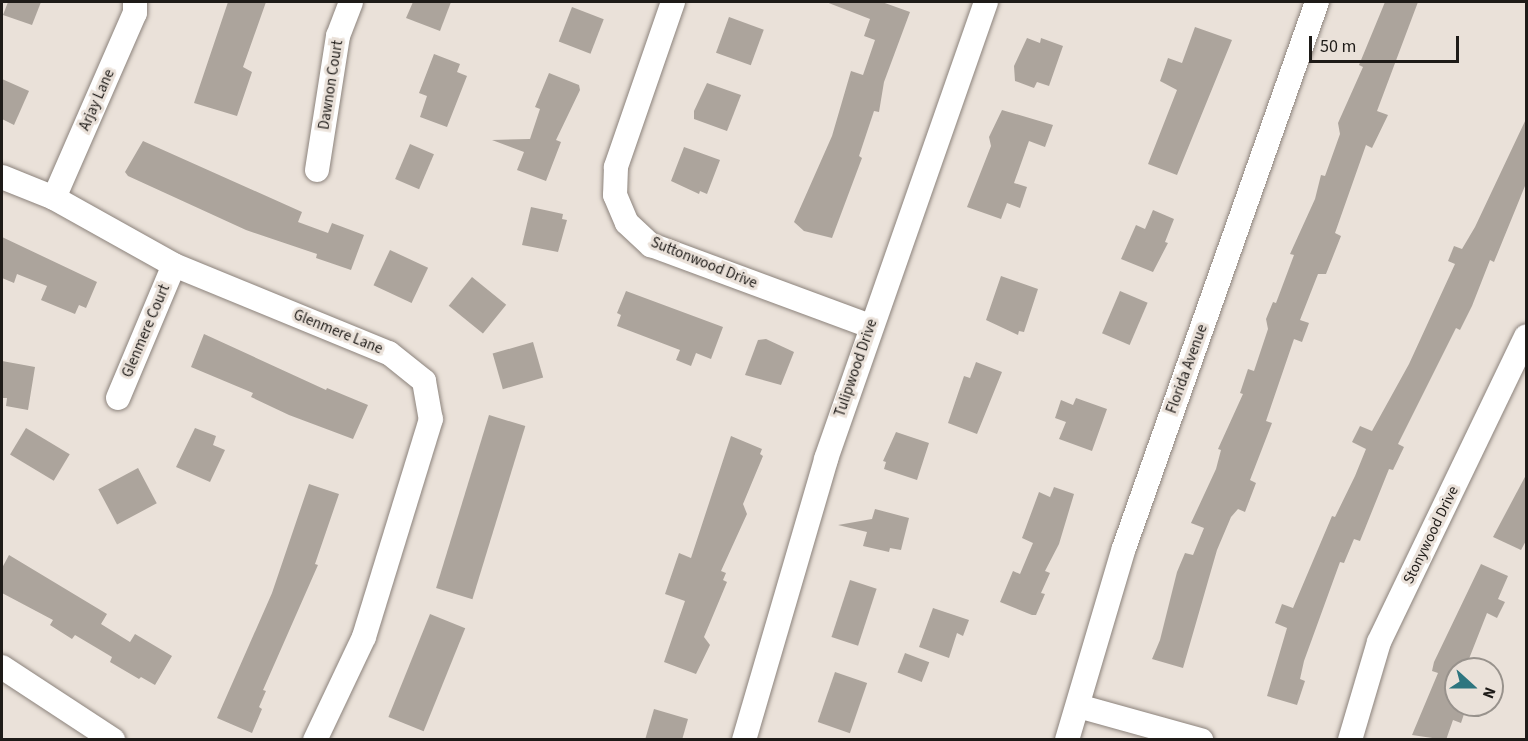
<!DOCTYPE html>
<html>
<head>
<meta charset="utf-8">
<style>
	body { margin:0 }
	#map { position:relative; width:1528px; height:741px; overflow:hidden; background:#eae1d9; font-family:"Source Sans 3",sans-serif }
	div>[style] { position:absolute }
	.building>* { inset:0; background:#aca49c; transform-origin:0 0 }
	.roads { filter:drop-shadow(0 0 2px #8c837c) drop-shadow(0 0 2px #8c837c) }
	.minor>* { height:24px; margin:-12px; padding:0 12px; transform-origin:12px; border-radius:12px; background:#fff }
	span { translate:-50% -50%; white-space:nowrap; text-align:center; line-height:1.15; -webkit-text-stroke:6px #eae1d9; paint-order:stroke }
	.street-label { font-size:15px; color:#1e1b18 }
	.frame { position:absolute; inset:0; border:3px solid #1e1b18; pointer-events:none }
	.north { position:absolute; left:1444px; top:657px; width:60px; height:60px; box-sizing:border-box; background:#eae1d9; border:2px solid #98928c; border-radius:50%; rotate:111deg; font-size:16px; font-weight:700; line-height:24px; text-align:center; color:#1e1b18 }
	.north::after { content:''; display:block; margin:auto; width:21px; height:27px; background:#2d757f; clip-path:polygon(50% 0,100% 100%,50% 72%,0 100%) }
	.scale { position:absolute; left:1309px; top:36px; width:150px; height:27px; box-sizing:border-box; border:3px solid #1e1b18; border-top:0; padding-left:8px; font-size:18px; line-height:21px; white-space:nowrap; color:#1e1b18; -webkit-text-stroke:4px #eae1d9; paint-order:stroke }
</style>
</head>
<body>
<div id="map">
	<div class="building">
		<div style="clip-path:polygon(8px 2px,41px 2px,32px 25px,3px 15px)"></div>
		<div style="clip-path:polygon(228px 2px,266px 2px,243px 67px,252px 72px,237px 116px,194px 103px)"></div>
		<div style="clip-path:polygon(413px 2px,451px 2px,440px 31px,406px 18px)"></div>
		<div style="clip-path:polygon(826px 2px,882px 2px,910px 12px,884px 82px,879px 112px,874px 111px,859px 156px,862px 158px,832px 238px,804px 231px,794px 222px,832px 136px,851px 71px,863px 75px,875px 40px,864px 36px,870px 19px)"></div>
		<div style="clip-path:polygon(1385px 2px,1418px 2px,1377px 111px,1388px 115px,1372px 148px,1366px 145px,1335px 233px,1341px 236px,1326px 274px,1318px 274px,1300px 320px,1309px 323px,1302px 342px,1294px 339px,1266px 421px,1272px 423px,1250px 480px,1256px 483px,1245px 512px,1238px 509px,1231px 517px,1217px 550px,1183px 668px,1152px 659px,1160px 640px,1177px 572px,1185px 553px,1193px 555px,1204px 528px,1191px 523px,1216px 469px,1221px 450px,1218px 449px,1243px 394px,1240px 393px,1248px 369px,1254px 371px,1268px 329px,1266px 319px,1273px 302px,1276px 303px,1294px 255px,1290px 254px,1315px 199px,1321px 175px,1325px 176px,1340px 134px,1338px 123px,1363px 67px,1359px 65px)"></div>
		<div style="left:572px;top:7px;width:34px;height:37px;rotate:21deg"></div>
		<div style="left:729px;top:17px;width:37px;height:38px;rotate:20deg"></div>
		<div style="clip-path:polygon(1195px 27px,1232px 40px,1177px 175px,1148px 164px,1177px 90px,1160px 81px,1168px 58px,1182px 63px)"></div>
		<div style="clip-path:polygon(1027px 38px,1040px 43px,1041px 38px,1063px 46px,1049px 86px,1037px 82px,1034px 88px,1015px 81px,1014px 66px)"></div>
		<div style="clip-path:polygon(434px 54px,460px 64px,457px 72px,467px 76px,447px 127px,420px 117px,427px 96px,419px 93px)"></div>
		<div style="clip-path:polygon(549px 73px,579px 85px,580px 90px,556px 140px,561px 142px,546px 181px,517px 170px,524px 152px,492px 140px,530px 139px,540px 109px,535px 107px)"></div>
		<div style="clip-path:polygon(2px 79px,29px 91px,14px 125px,2px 119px)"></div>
		<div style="clip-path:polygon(707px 83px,741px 95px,727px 131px,694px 119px,694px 111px)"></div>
		<div style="clip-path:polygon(1002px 110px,1053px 125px,1045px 147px,1029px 141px,1014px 183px,1027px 187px,1020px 208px,1007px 203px,1001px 219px,967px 207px,991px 146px,989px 137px)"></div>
		<div style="clip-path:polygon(1527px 117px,1527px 181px,1494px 262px,1490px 260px,1472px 306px,1460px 330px,1456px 328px,1398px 444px,1404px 447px,1393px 470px,1389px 469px,1360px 541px,1354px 539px,1344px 563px,1340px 562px,1304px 661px,1300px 679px,1305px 681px,1297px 705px,1267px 696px,1287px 628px,1275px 623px,1282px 604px,1293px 608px,1332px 516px,1335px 517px,1355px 476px,1366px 449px,1352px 442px,1360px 426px,1372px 431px,1409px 364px,1455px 264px,1448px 261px,1454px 246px,1462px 249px,1475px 227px)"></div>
		<div style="clip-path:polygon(143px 141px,302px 212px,298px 222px,328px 233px,332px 223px,364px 235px,351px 270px,316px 258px,317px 254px,246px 230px,128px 176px,125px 172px)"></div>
		<div style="left:410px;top:144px;width:26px;height:38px;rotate:23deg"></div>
		<div style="clip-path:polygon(684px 147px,720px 160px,707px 194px,700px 191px,699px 194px,671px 181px)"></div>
		<div style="clip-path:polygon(531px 207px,563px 214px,562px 219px,567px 220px,558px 252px,522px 245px)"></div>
		<div style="clip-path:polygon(1153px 210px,1174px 219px,1165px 242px,1168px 243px,1153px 272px,1121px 259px,1136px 225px,1145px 229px)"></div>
		<div style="clip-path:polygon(2px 237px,97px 282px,86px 308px,79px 305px,75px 314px,41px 300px,47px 286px,17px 274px,14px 283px,2px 278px)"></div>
		<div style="left:390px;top:250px;width:42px;height:39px;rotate:25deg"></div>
		<div style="clip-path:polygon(1001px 276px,1038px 289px,1024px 332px,1019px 331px,1018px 335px,986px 320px)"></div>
		<div style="left:472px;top:277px;width:44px;height:37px;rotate:39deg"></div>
		<div style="clip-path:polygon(626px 291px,723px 327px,711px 359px,696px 353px,691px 366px,676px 360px,680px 350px,617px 326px,621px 315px,617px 313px)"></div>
		<div style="left:1120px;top:291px;width:30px;height:46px;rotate:23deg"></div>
		<div style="clip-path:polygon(204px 334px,326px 390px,327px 388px,368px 405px,353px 439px,289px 415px,251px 397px,253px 393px,191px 367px)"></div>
		<div style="clip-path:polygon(766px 339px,794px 352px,781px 385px,745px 375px,758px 340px)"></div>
		<div style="left:533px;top:342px;width:37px;height:42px;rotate:74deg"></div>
		<div style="clip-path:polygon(2px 361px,35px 367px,28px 410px,6px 406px,7px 398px,2px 398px)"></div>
		<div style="clip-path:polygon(976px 362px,1002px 372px,977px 434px,948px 423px,964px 376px,970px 378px)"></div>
		<div style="clip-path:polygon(1076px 398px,1107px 409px,1092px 451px,1059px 439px,1066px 422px,1055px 418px,1061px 400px,1073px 405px)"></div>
		<div style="left:489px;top:415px;width:38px;height:181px;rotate:17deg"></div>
		<div style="left:26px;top:428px;width:51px;height:31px;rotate:31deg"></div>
		<div style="clip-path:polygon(195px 428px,216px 436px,213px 445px,225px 450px,210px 482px,176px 467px)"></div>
		<div style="clip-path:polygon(896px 432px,929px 443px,917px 480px,884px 469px,886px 462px,883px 461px)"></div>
		<div style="clip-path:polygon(731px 436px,762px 449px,760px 454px,763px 456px,743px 504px,747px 514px,721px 571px,726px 573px,723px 580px,727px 582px,704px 637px,710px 645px,696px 674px,664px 662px,685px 601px,665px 594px,679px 553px,691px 558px)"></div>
		<div style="left:138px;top:468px;width:40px;height:45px;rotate:62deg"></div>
		<div style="clip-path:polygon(1527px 473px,1527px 539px,1521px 550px,1493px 537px)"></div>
		<div style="clip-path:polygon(309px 484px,339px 494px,315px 564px,318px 565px,263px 690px,266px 691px,259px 707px,262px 709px,252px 733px,217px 718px,272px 593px)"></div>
		<div style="clip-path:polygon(1054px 487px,1074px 494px,1059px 544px,1045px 571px,1050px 573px,1041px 593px,1045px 594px,1036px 615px,1032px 615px,1000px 602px,1013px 571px,1020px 574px,1033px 543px,1022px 538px,1039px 492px,1050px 497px)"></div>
		<div style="clip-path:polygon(875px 509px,909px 518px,901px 550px,890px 548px,889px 552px,863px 546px,867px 532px,838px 525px,872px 519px)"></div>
		<div style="clip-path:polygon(9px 555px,107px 614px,101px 624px,130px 642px,135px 634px,172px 656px,155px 685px,141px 677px,139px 679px,110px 662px,112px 657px,75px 635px,72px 639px,50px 625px,53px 620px,2px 593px,2px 568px)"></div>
		<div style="clip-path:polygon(1481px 564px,1508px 576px,1498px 599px,1505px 602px,1497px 618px,1487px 613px,1465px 669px,1456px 669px,1456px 688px,1450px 702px,1466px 708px,1461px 723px,1453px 720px,1446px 740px,1412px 735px,1438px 673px,1432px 671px,1434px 662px)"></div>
		<div style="left:850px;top:580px;width:28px;height:60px;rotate:18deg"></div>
		<div style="clip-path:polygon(933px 608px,969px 620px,963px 636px,957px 633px,949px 658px,919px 647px)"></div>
		<div style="left:430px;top:614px;width:38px;height:111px;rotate:22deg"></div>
		<div style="left:905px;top:653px;width:26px;height:21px;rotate:21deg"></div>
		<div style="left:835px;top:672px;width:34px;height:53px;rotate:19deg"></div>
		<div style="clip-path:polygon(654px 709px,688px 719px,682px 740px,645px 740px)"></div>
	</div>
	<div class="roads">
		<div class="minor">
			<div style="left:673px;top:2px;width:175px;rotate:109.1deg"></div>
			<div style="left:616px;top:167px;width:28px;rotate:92deg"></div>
			<div style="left:615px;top:195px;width:30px;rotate:67deg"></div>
			<div style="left:627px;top:223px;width:33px;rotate:43deg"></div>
			<div style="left:651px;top:245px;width:233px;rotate:20.3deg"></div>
			<div style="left:317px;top:170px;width:136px;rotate:-81.1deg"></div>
			<div style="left:338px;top:36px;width:36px;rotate:-69deg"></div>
			<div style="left:2px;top:177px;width:56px;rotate:22deg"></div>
			<div style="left:54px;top:198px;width:137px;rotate:29.2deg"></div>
			<div style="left:174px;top:265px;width:232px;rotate:22.3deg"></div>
			<div style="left:389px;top:353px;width:45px;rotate:38.7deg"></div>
			<div style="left:424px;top:381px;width:39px;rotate:80deg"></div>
			<div style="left:431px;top:419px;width:228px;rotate:107.1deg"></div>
			<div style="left:364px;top:637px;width:114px;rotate:115.4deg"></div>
			<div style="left:54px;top:198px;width:202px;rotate:-66.4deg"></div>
			<div style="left:135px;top:13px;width:11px;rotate:-90deg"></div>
			<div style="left:118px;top:398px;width:144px;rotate:-67.2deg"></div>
			<div style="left:2px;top:667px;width:133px;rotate:33.3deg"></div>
			<div style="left:1078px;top:706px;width:128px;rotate:15.5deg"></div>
			<div style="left:744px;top:740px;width:293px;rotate:-73.7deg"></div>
			<div style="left:826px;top:459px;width:484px;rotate:-70.7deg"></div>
			<div style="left:1067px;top:740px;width:200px;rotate:-73.5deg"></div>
			<div style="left:1124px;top:548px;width:579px;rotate:-70.53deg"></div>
			<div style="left:1350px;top:740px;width:102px;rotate:-73.5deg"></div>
			<div style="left:1379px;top:642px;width:339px;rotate:-64.3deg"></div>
		</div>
	</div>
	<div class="street-label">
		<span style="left:331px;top:85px;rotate:-81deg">Dawnon Court</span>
		<span style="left:97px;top:100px;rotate:-66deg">Arjay Lane</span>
		<span style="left:704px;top:263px;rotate:22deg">Suttonwood Drive</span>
		<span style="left:146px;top:331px;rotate:-67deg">Glenmere Court</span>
		<span style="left:338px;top:332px;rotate:22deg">Glenmere Lane</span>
		<span style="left:856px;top:368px;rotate:-71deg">Tulipwood Drive</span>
		<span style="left:1187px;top:369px;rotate:-70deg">Florida Avenue</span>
		<span style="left:1431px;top:535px;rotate:-64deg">Stonywood Drive</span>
	</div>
	<div class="frame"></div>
	<div class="north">N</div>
	<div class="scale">50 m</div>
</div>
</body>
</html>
